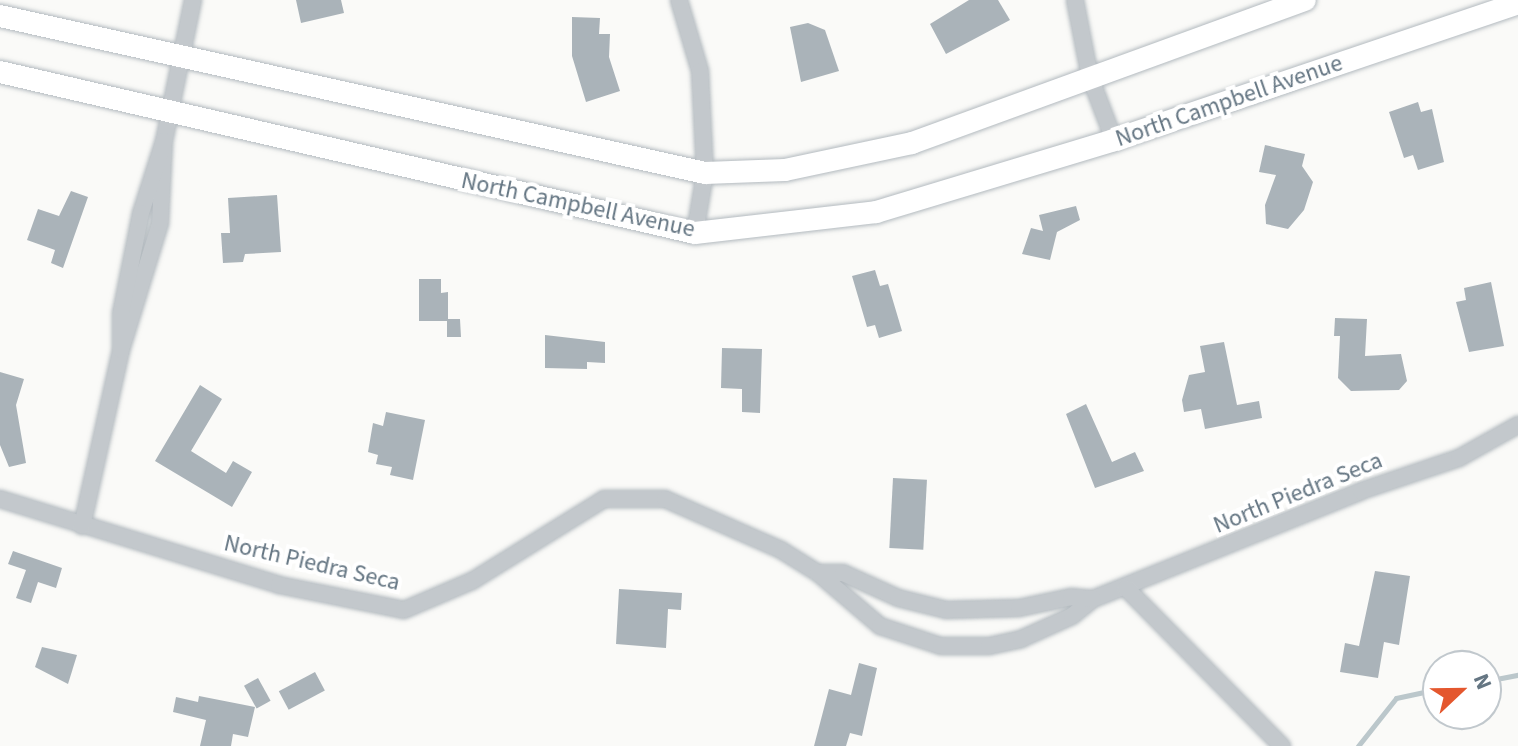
<!DOCTYPE html>
<html>
<head>
<meta charset="utf-8">
<style>
	body { margin:0 }
	#map { position:relative; width:1518px; height:746px; overflow:hidden; background:#fafaf8; font-family:"Source Sans 3",sans-serif }
	div>[style] { position:absolute }
	.stream>* { height:5px; margin:-2.5px; padding:0 2.5px; transform-origin:2.5px; border-radius:2.5px; background:#bbc7cb }
	.building>* { inset:0; background:#aab3b9; transform-origin:0 0 }
	.roads { filter:drop-shadow(0 0 2px #b3babf) drop-shadow(0 0 2px #b3babf) }
	.street>* { height:16px; margin:-8px; padding:0 8px; transform-origin:8px; border-radius:8px; background:#c3c8cc }
	.secondary>* { height:22px; margin:-11px; padding:0 11px; transform-origin:11px; border-radius:11px; background:#fff }
	span { translate:-50% -50%; white-space:nowrap; text-align:center; line-height:1.15; -webkit-text-stroke:8px #fff; paint-order:stroke }
	.street-label { font-size:24px; color:#657683 }
	.north { position:absolute; left:1422px; top:650px; width:80px; height:80px; box-sizing:border-box; background:#fff; border:2px solid #c1c8cd; border-radius:50%; rotate:68deg; font-size:22px; font-weight:700; line-height:32px; text-align:center; color:#657683 }
	.north::after { content:''; display:block; margin:auto; width:28px; height:36px; background:#e4572e; clip-path:polygon(50% 0,100% 100%,50% 72%,0 100%) }
</style>
</head>
<body>
<div id="map">
	<div class="stream">
		<div style="left:1486px;top:681px;width:33px;rotate:-11deg"></div>
		<div style="left:1358px;top:746px;width:61px;rotate:-51.6deg"></div>
		<div style="left:1396px;top:698px;width:43px;rotate:-12.1deg"></div>
	</div>
	<div class="building">
		<div style="clip-path:polygon(296px 0,341px 0,344px 13px,301px 23px)"></div>
		<div style="clip-path:polygon(969px 0,998px 0,1010px 20px,946px 54px,930px 24px)"></div>
		<div style="clip-path:polygon(572px 17px,600px 18px,599px 34px,610px 34px,609px 57px,620px 91px,586px 102px,572px 56px)"></div>
		<div style="clip-path:polygon(808px 23px,825px 30px,839px 71px,801px 82px,790px 27px)"></div>
		<div style="clip-path:polygon(1418px 102px,1421px 112px,1432px 109px,1444px 162px,1418px 170px,1413px 155px,1404px 158px,1389px 112px)"></div>
		<div style="clip-path:polygon(1265px 145px,1305px 154px,1302px 166px,1313px 182px,1304px 210px,1288px 229px,1266px 224px,1265px 205px,1276px 175px,1259px 172px)"></div>
		<div style="clip-path:polygon(71px 191px,88px 197px,63px 268px,51px 263px,55px 250px,27px 240px,38px 209px,59px 216px)"></div>
		<div style="clip-path:polygon(277px 195px,281px 252px,245px 254px,243px 262px,223px 263px,221px 233px,230px 233px,228px 198px)"></div>
		<div style="clip-path:polygon(1076px 206px,1080px 220px,1057px 232px,1050px 260px,1022px 254px,1031px 228px,1043px 231px,1039px 215px)"></div>
		<div style="clip-path:polygon(875px 270px,880px 286px,888px 284px,902px 331px,879px 338px,875px 325px,867px 327px,852px 276px)"></div>
		<div style="clip-path:polygon(419px 279px,441px 279px,441px 293px,448px 292px,448px 319px,460px 319px,461px 337px,447px 337px,447px 321px,419px 321px)"></div>
		<div style="clip-path:polygon(1491px 282px,1504px 346px,1469px 352px,1456px 302px,1466px 300px,1464px 288px)"></div>
		<div style="clip-path:polygon(1335px 318px,1367px 319px,1365px 356px,1401px 354px,1407px 381px,1399px 390px,1351px 391px,1338px 378px,1340px 336px,1334px 336px)"></div>
		<div style="clip-path:polygon(545px 335px,605px 342px,605px 363px,587px 362px,587px 369px,545px 368px)"></div>
		<div style="clip-path:polygon(1224px 342px,1237px 405px,1259px 401px,1262px 418px,1205px 429px,1201px 409px,1184px 412px,1182px 400px,1189px 375px,1205px 372px,1200px 346px)"></div>
		<div style="clip-path:polygon(722px 348px,762px 349px,760px 413px,742px 412px,742px 389px,721px 388px)"></div>
		<div style="clip-path:polygon(0 372px,24px 379px,16px 405px,26px 463px,9px 467px,0 445px)"></div>
		<div style="clip-path:polygon(200px 385px,222px 399px,191px 451px,226px 473px,233px 461px,252px 472px,232px 507px,155px 461px)"></div>
		<div style="clip-path:polygon(1086px 404px,1112px 462px,1135px 452px,1144px 471px,1095px 488px,1066px 414px)"></div>
		<div style="clip-path:polygon(386px 412px,425px 420px,413px 480px,390px 475px,392px 467px,376px 464px,378px 455px,368px 452px,373px 423px,383px 426px)"></div>
		<div style="left:893px;top:478px;width:34px;height:70px;rotate:3deg"></div>
		<div style="clip-path:polygon(13px 551px,62px 568px,56px 588px,38px 582px,31px 603px,16px 598px,26px 570px,8px 564px)"></div>
		<div style="clip-path:polygon(1375px 571px,1410px 576px,1399px 645px,1384px 642px,1378px 678px,1340px 672px,1345px 643px,1359px 646px)"></div>
		<div style="clip-path:polygon(619px 589px,682px 593px,681px 610px,668px 609px,666px 648px,616px 644px)"></div>
		<div style="clip-path:polygon(42px 647px,77px 655px,68px 684px,35px 667px)"></div>
		<div style="clip-path:polygon(859px 663px,877px 668px,862px 736px,850px 733px,846px 746px,814px 746px,829px 689px,851px 695px)"></div>
		<div style="left:315px;top:672px;width:21px;height:41px;rotate:62deg"></div>
		<div style="left:258px;top:678px;width:26px;height:16px;rotate:61deg"></div>
		<div style="clip-path:polygon(199px 696px,255px 707px,248px 737px,233px 734px,231px 746px,200px 746px,206px 720px,173px 712px,176px 697px,198px 702px)"></div>
	</div>
	<div class="roads">
		<div class="street">
			<div style="left:679px;top:0;width:74px;rotate:73.5deg"></div>
			<div style="left:700px;top:71px;width:102px;rotate:87.2deg"></div>
			<div style="left:705px;top:173px;width:61px;rotate:99.5deg"></div>
			<div style="left:1075px;top:0;width:78px;rotate:79deg"></div>
			<div style="left:1090px;top:77px;width:67px;rotate:69.1deg"></div>
			<div style="left:164px;top:141px;width:144px;rotate:-78.4deg"></div>
			<div style="left:0;top:499px;width:292px;rotate:17.1deg"></div>
			<div style="left:279px;top:585px;width:127px;rotate:11.3deg"></div>
			<div style="left:404px;top:610px;width:74px;rotate:-23.1deg"></div>
			<div style="left:472px;top:581px;width:155px;rotate:-31.8deg"></div>
			<div style="left:604px;top:499px;width:61px"></div>
			<div style="left:665px;top:499px;width:127px;rotate:23.7deg"></div>
			<div style="left:781px;top:550px;width:44px;rotate:31.9deg"></div>
			<div style="left:818px;top:573px;width:82px;rotate:40.5deg"></div>
			<div style="left:880px;top:626px;width:64px;rotate:18.2deg"></div>
			<div style="left:941px;top:646px;width:48px"></div>
			<div style="left:989px;top:646px;width:33px;rotate:-12deg"></div>
			<div style="left:1021px;top:639px;width:56px;rotate:-24.3deg"></div>
			<div style="left:1072px;top:616px;width:27px;rotate:-39deg"></div>
			<div style="left:1093px;top:599px;width:289px;rotate:-21.9deg"></div>
			<div style="left:1361px;top:491px;width:103px;rotate:-18.6deg"></div>
			<div style="left:1459px;top:458px;width:68px;rotate:-29.2deg"></div>
			<div style="left:82px;top:526px;width:180px;rotate:-77.5deg"></div>
			<div style="left:121px;top:350px;width:133px;rotate:-72.9deg"></div>
			<div style="left:160px;top:223px;width:82px;rotate:-87.2deg"></div>
			<div style="left:164px;top:141px;width:76px;rotate:107.7deg"></div>
			<div style="left:141px;top:213px;width:102px;rotate:101.3deg"></div>
			<div style="left:121px;top:313px;width:37px;rotate:90deg"></div>
			<div style="left:818px;top:573px;width:25px"></div>
			<div style="left:843px;top:573px;width:60px;rotate:24.4deg"></div>
			<div style="left:898px;top:598px;width:49px;rotate:14deg"></div>
			<div style="left:946px;top:610px;width:73px;rotate:-1.6deg"></div>
			<div style="left:1019px;top:608px;width:53px;rotate:-11.9deg"></div>
			<div style="left:1071px;top:597px;width:22px;rotate:5deg"></div>
			<div style="left:1126px;top:588px;width:222px;rotate:45.4deg"></div>
		</div>
		<div class="secondary">
			<div style="left:0;top:16px;width:722px;rotate:12.55deg"></div>
			<div style="left:705px;top:173px;width:80px;rotate:-2.1deg"></div>
			<div style="left:785px;top:170px;width:130px;rotate:-12deg"></div>
			<div style="left:912px;top:143px;width:418px;rotate:-20deg"></div>
			<div style="left:0;top:72px;width:713px;rotate:13.04deg"></div>
			<div style="left:695px;top:233px;width:182px;rotate:-6.6deg"></div>
			<div style="left:876px;top:212px;width:249px;rotate:-16.8deg"></div>
			<div style="left:1114px;top:140px;width:427px;rotate:-18.7deg"></div>
		</div>
	</div>
	<div class="street-label">
		<span style="left:1229px;top:101px;rotate:-19deg">North Campbell Avenue</span>
		<span style="left:578px;top:205px;rotate:12deg">North Campbell Avenue</span>
		<span style="left:1298px;top:493px;rotate:-22deg">North Piedra Seca</span>
		<span style="left:312px;top:563px;rotate:13deg">North Piedra Seca</span>
	</div>
	<div class="north">N</div>
</div>
</body>
</html>
